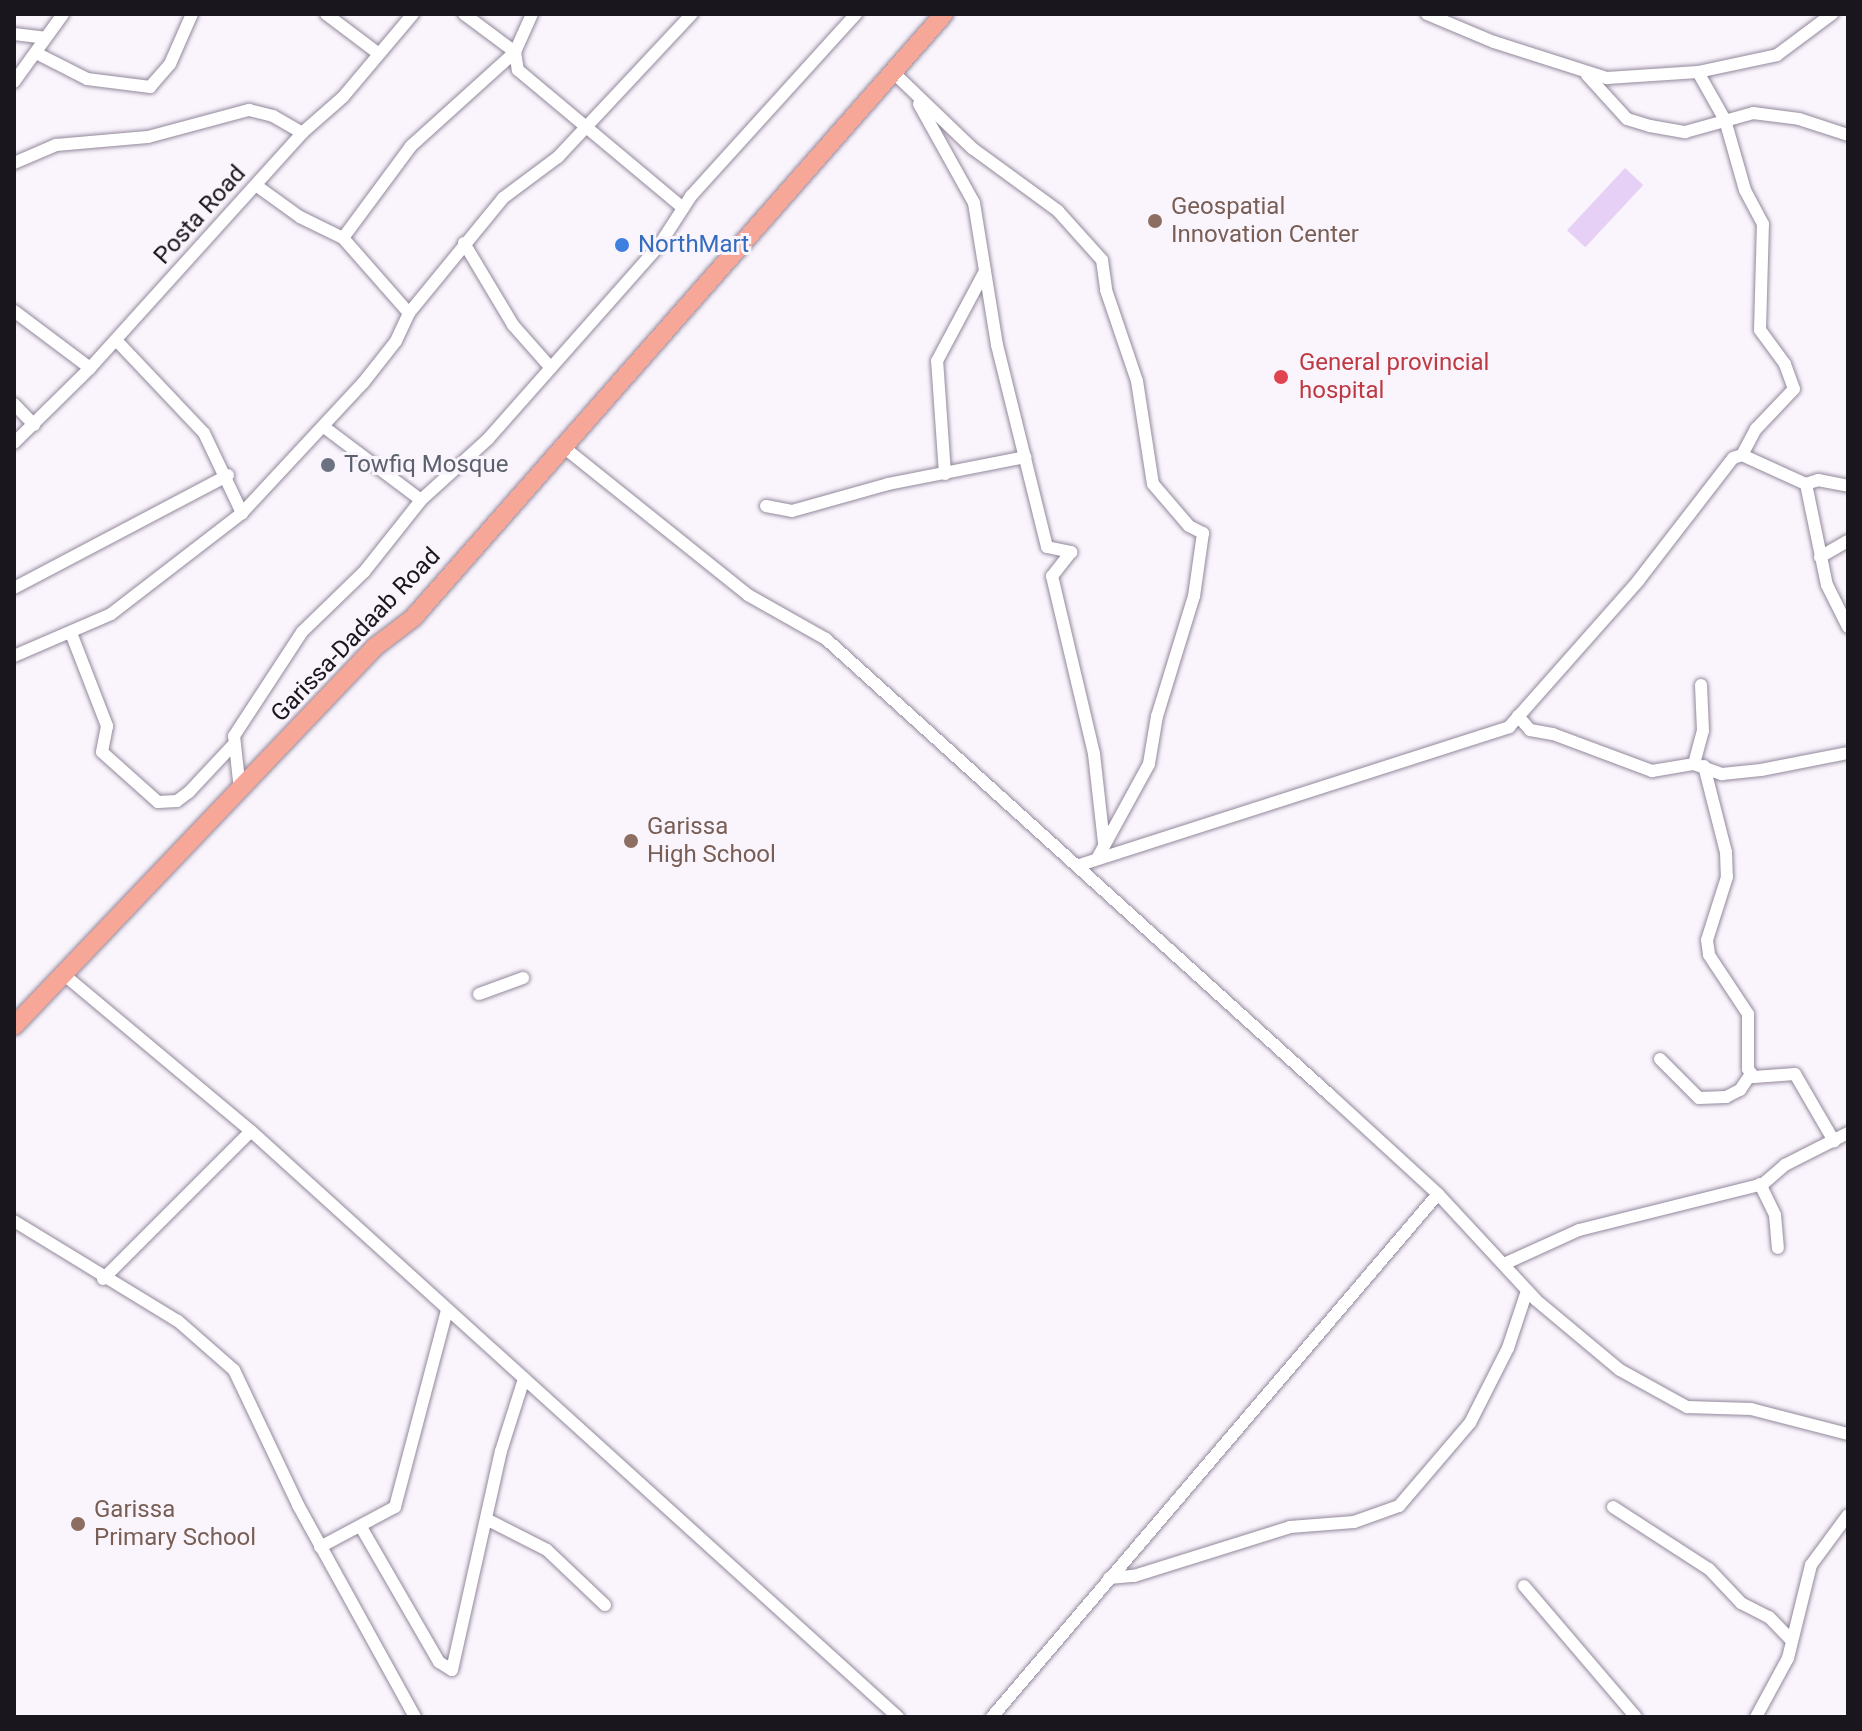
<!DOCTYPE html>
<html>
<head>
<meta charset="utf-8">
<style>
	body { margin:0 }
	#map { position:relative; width:1862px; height:1731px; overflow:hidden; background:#faf5fd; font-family:Roboto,sans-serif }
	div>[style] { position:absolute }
	.green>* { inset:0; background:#e6d0f5; transform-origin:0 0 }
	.roads { filter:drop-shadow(0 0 2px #93889b) drop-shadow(0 0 2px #93889b) }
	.minor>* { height:12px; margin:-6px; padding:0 6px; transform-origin:6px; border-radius:6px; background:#fff }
	.highway>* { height:18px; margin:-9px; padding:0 9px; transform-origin:9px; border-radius:9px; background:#f7a797 }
	.dots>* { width:22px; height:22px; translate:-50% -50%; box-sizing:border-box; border:4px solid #faf5fd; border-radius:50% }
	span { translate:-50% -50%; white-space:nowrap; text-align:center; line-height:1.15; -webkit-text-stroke:6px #faf5fd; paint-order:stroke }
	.education-label { font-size:24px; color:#785e54 }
	.left { translate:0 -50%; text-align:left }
	.street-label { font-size:24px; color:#1a161d }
	.shop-label { font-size:24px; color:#366cbe }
	.health-label { font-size:24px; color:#be3a42 }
	.worship-label { font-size:24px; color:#5b616d }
	.frame { position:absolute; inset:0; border:16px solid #1a161d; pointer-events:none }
</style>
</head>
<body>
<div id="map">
	<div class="green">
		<div style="left:1625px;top:168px;width:25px;height:85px;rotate:43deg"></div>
	</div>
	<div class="roads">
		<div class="minor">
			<div style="left:326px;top:14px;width:66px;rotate:37deg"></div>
			<div style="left:464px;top:14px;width:64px;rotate:36.7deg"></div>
			<div style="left:515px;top:52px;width:18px;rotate:81deg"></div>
			<div style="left:518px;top:70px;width:215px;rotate:39.9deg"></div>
			<div style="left:1427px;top:14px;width:73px;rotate:22.7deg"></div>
			<div style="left:1494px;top:42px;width:119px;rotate:17.7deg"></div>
			<div style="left:1607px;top:78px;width:91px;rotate:-3.8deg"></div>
			<div style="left:1698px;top:72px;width:81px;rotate:-12.1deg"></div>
			<div style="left:1777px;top:55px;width:69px;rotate:-36.7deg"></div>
			<div style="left:14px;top:34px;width:31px;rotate:7deg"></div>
			<div style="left:38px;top:54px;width:55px;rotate:27deg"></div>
			<div style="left:87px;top:79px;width:64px;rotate:7.2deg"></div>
			<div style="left:150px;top:87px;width:30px;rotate:-49deg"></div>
			<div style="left:170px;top:64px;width:55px;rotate:-66.3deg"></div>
			<div style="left:893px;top:72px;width:110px;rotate:43.9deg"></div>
			<div style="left:972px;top:148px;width:107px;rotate:36.2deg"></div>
			<div style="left:1058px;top:211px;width:66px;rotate:48.1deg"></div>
			<div style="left:1102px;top:260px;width:30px;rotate:82deg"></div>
			<div style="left:1106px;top:290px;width:96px;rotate:71.2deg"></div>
			<div style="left:1137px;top:381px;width:104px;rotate:81.2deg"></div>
			<div style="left:1153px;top:484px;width:55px;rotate:49.4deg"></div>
			<div style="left:1189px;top:526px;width:16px;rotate:27deg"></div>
			<div style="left:1203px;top:533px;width:64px;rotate:98.1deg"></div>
			<div style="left:1194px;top:596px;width:126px;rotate:107.1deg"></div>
			<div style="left:1157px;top:716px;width:49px;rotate:99.5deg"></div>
			<div style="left:1149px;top:764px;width:106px;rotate:118.7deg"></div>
			<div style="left:1587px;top:75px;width:59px;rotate:47.7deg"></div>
			<div style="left:1627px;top:119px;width:24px;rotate:17deg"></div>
			<div style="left:1650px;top:126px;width:36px;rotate:10deg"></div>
			<div style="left:1685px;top:132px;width:71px;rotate:-15.6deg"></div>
			<div style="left:1753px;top:113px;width:46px;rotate:7.4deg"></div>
			<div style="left:1799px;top:119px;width:52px;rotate:18.1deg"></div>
			<div style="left:14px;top:82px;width:84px;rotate:-54.2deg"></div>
			<div style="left:919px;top:104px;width:113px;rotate:60.9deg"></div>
			<div style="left:974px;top:203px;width:144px;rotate:80.8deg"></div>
			<div style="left:997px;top:345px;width:208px;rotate:76.1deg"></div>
			<div style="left:1047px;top:547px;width:25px;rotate:12deg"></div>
			<div style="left:1071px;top:552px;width:31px;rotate:128deg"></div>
			<div style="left:1052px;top:576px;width:183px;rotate:76.7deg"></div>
			<div style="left:1094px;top:754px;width:90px;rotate:83.6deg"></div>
			<div style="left:14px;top:163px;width:46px;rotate:-23.2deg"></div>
			<div style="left:56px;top:145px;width:92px;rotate:-5deg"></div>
			<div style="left:148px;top:137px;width:105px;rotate:-15deg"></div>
			<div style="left:249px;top:110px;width:25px;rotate:14deg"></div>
			<div style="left:273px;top:116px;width:34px;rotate:30deg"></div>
			<div style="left:257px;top:186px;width:53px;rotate:35.8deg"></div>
			<div style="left:300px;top:217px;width:48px;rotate:26deg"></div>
			<div style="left:343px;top:238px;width:100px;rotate:48.7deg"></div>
			<div style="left:343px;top:238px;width:114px;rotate:-53.5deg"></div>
			<div style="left:411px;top:146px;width:140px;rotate:-42.1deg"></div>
			<div style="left:515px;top:52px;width:42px;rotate:-65.9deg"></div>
			<div style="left:464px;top:243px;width:96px;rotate:59.1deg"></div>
			<div style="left:513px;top:325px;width:57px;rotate:48.5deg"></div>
			<div style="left:14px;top:311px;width:95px;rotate:36.9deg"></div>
			<div style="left:116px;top:340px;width:128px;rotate:46.6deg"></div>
			<div style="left:204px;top:433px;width:89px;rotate:64.6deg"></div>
			<div style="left:14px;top:404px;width:29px;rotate:46deg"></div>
			<div style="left:324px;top:427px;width:121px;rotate:37deg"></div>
			<div style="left:14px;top:443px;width:107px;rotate:-44.6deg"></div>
			<div style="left:90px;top:368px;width:316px;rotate:-47.9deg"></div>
			<div style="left:302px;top:133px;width:55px;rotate:-41.3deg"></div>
			<div style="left:343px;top:97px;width:109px;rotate:-49.9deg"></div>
			<div style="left:561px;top:445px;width:240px;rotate:38.7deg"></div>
			<div style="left:748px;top:595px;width:90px;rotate:29.4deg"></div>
			<div style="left:826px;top:639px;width:681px;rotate:42.14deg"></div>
			<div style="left:1331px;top:1096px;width:145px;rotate:42.5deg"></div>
			<div style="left:1438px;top:1194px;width:144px;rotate:47.2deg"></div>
			<div style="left:1536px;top:1300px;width:109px;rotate:39.8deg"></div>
			<div style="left:1620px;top:1370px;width:77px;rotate:28.9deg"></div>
			<div style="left:1687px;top:1407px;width:64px;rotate:1.8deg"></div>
			<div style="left:1751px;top:1409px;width:100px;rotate:14.5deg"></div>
			<div style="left:1742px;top:455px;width:70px;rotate:24.4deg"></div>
			<div style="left:1806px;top:484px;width:13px;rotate:-18deg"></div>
			<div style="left:1818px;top:480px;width:31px;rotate:11deg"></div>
			<div style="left:945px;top:474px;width:113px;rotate:-94deg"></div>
			<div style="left:937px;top:361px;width:102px;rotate:-61.9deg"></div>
			<div style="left:1806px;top:484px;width:103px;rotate:78.3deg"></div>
			<div style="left:1827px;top:585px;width:47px;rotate:63.4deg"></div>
			<div style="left:766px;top:506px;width:26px;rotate:11deg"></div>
			<div style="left:792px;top:511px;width:100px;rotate:-15.7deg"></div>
			<div style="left:888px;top:484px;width:140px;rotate:-11.1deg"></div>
			<div style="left:1820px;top:557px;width:32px;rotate:-30deg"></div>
			<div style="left:14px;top:588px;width:242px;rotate:-27.8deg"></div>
			<div style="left:71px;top:633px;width:100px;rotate:68.8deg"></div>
			<div style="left:107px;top:726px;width:26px;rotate:101deg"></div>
			<div style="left:102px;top:752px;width:75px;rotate:41.8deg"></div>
			<div style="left:158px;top:802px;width:19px;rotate:-3deg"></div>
			<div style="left:177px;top:801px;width:15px;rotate:-37deg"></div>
			<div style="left:189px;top:792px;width:63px;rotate:-46.9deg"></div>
			<div style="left:14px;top:656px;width:106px;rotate:-23.4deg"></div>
			<div style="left:111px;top:614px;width:165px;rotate:-37.6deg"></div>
			<div style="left:242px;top:513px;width:178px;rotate:-47.1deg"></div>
			<div style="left:363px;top:383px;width:53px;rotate:-51.8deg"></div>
			<div style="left:396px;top:341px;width:31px;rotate:-65deg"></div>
			<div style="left:409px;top:313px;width:149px;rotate:-50.7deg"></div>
			<div style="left:503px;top:198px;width:69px;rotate:-36.7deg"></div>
			<div style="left:558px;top:157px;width:196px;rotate:-46.9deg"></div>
			<div style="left:1518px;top:716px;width:18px;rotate:49deg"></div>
			<div style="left:1530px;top:730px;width:23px;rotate:10deg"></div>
			<div style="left:1553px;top:734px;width:106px;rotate:20.5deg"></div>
			<div style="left:1652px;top:771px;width:43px;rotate:-9.5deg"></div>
			<div style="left:1694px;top:764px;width:30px;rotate:20deg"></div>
			<div style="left:1722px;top:774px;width:39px;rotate:-6deg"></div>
			<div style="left:1761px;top:770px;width:89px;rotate:-11.1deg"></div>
			<div style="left:1694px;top:764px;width:34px;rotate:-75deg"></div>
			<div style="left:1703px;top:731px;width:46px;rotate:-92.5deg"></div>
			<div style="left:1704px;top:766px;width:89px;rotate:75.7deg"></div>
			<div style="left:1726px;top:852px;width:25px;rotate:88deg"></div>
			<div style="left:1727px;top:877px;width:66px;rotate:107.6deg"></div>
			<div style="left:1707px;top:940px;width:15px;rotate:82deg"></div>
			<div style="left:1709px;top:955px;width:71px;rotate:56.5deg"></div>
			<div style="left:1748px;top:1014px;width:55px;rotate:90deg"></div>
			<div style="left:1748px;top:1069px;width:10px;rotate:53deg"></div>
			<div style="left:1754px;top:1077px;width:41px;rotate:-4.2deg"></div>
			<div style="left:1795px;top:1074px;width:78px;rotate:59.8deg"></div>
			<div style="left:240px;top:790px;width:54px;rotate:-96.3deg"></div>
			<div style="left:234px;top:736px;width:124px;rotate:-56.8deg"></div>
			<div style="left:302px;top:632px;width:86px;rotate:-44.1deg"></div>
			<div style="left:364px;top:572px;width:92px;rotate:-51.6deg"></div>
			<div style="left:421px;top:500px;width:91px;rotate:-42.3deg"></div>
			<div style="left:488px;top:439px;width:256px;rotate:-48.5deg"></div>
			<div style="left:658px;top:247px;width:61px;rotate:-57.1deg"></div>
			<div style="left:691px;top:196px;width:246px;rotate:-47.8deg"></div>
			<div style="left:1080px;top:865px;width:451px;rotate:-17.8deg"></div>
			<div style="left:1509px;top:727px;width:195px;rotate:-48.5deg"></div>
			<div style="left:1638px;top:581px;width:155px;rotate:-52.3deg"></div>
			<div style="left:1733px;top:458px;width:9px;rotate:-18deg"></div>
			<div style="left:1742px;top:455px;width:30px;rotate:-62deg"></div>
			<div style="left:1756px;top:429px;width:55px;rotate:-46.5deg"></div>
			<div style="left:1794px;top:389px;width:27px;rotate:-110deg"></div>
			<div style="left:1785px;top:364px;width:42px;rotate:-126.3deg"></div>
			<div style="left:1760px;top:330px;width:106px;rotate:-88.4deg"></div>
			<div style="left:1763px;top:224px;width:38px;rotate:-118deg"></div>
			<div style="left:1745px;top:190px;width:73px;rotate:-105.9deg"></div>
			<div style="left:1725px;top:120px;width:55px;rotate:-119.4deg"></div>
			<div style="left:62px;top:973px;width:246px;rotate:39.9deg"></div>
			<div style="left:251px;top:1131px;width:873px;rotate:42.17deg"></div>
			<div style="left:479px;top:994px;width:47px;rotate:-20deg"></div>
			<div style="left:1660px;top:1059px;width:55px;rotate:45deg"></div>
			<div style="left:1699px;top:1098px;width:27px;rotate:-2deg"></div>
			<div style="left:1726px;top:1097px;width:16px;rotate:-27deg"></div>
			<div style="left:1740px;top:1090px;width:18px;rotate:-56deg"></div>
			<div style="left:1760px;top:1184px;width:34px;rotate:64deg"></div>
			<div style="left:1775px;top:1215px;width:33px;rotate:85deg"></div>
			<div style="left:14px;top:1221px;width:192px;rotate:31.4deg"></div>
			<div style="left:178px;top:1321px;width:74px;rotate:41.2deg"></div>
			<div style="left:234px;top:1370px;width:149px;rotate:64.6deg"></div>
			<div style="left:298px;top:1505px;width:242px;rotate:61.1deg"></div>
			<div style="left:1504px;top:1264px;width:82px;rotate:-24.4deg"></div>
			<div style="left:1579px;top:1230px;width:190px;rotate:-14deg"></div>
			<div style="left:1763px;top:1184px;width:29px;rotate:-41deg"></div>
			<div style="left:1785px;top:1165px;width:71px;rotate:-26.9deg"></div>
			<div style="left:103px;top:1279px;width:209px;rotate:-45deg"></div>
			<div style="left:1613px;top:1507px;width:114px;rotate:32.9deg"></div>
			<div style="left:1709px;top:1569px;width:47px;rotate:46.7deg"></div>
			<div style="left:1741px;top:1603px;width:31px;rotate:27deg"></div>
			<div style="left:1769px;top:1617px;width:33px;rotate:46deg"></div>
			<div style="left:488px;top:1520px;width:66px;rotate:27deg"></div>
			<div style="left:547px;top:1550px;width:80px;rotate:43.5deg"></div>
			<div style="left:361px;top:1527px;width:156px;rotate:60deg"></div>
			<div style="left:439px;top:1662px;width:15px;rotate:32deg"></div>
			<div style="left:452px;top:1670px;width:224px;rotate:-77.4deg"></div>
			<div style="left:501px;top:1451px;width:76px;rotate:-72.3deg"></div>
			<div style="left:320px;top:1547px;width:85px;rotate:-28.1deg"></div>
			<div style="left:395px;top:1507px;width:204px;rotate:-75.2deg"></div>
			<div style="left:1109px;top:1578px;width:25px;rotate:-5deg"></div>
			<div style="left:1134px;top:1576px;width:164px;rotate:-17.4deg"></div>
			<div style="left:1290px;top:1527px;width:64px;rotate:-4.5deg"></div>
			<div style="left:1354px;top:1522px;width:48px;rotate:-19.6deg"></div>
			<div style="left:1399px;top:1506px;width:109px;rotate:-49.5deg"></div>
			<div style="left:1470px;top:1423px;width:84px;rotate:-63.1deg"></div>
			<div style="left:1508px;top:1348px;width:60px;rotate:-71.6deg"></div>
			<div style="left:1524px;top:1586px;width:172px;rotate:49.5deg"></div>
			<div style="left:992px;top:1717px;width:687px;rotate:-49.54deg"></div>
			<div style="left:1756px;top:1717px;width:67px;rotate:-61.5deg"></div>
			<div style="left:1788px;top:1658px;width:96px;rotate:-76.1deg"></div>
			<div style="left:1811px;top:1565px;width:62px;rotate:-53.5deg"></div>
		</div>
		<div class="highway">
			<div style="left:14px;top:1026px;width:523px;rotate:-46.39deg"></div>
			<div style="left:375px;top:647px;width:48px;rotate:-37.3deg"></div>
			<div style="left:413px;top:618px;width:804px;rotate:-48.68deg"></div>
		</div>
	</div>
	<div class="dots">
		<div style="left:1155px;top:221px;background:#8d6e63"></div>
		<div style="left:622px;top:245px;background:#3f7fe0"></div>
		<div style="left:1281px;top:377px;background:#e0444e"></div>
		<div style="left:328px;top:465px;background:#6b7280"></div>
		<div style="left:631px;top:841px;background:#8d6e63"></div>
		<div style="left:78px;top:1524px;background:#8d6e63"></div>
	</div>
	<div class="education-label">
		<span class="left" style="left:1171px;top:221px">Geospatial<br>Innovation Center</span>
		<span class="left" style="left:647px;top:841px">Garissa<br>High School</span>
		<span class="left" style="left:94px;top:1524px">Garissa<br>Primary School</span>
	</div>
	<div class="street-label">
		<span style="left:200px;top:215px;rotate:-48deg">Posta Road</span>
		<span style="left:356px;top:635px;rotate:-46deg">Garissa-Dadaab Road</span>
	</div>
	<div class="shop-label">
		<span class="left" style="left:638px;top:245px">NorthMart</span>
	</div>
	<div class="health-label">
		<span class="left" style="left:1299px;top:377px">General provincial<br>hospital</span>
	</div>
	<div class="worship-label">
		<span class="left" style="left:344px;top:465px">Towfiq Mosque</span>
	</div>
	<div class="frame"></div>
</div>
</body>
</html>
